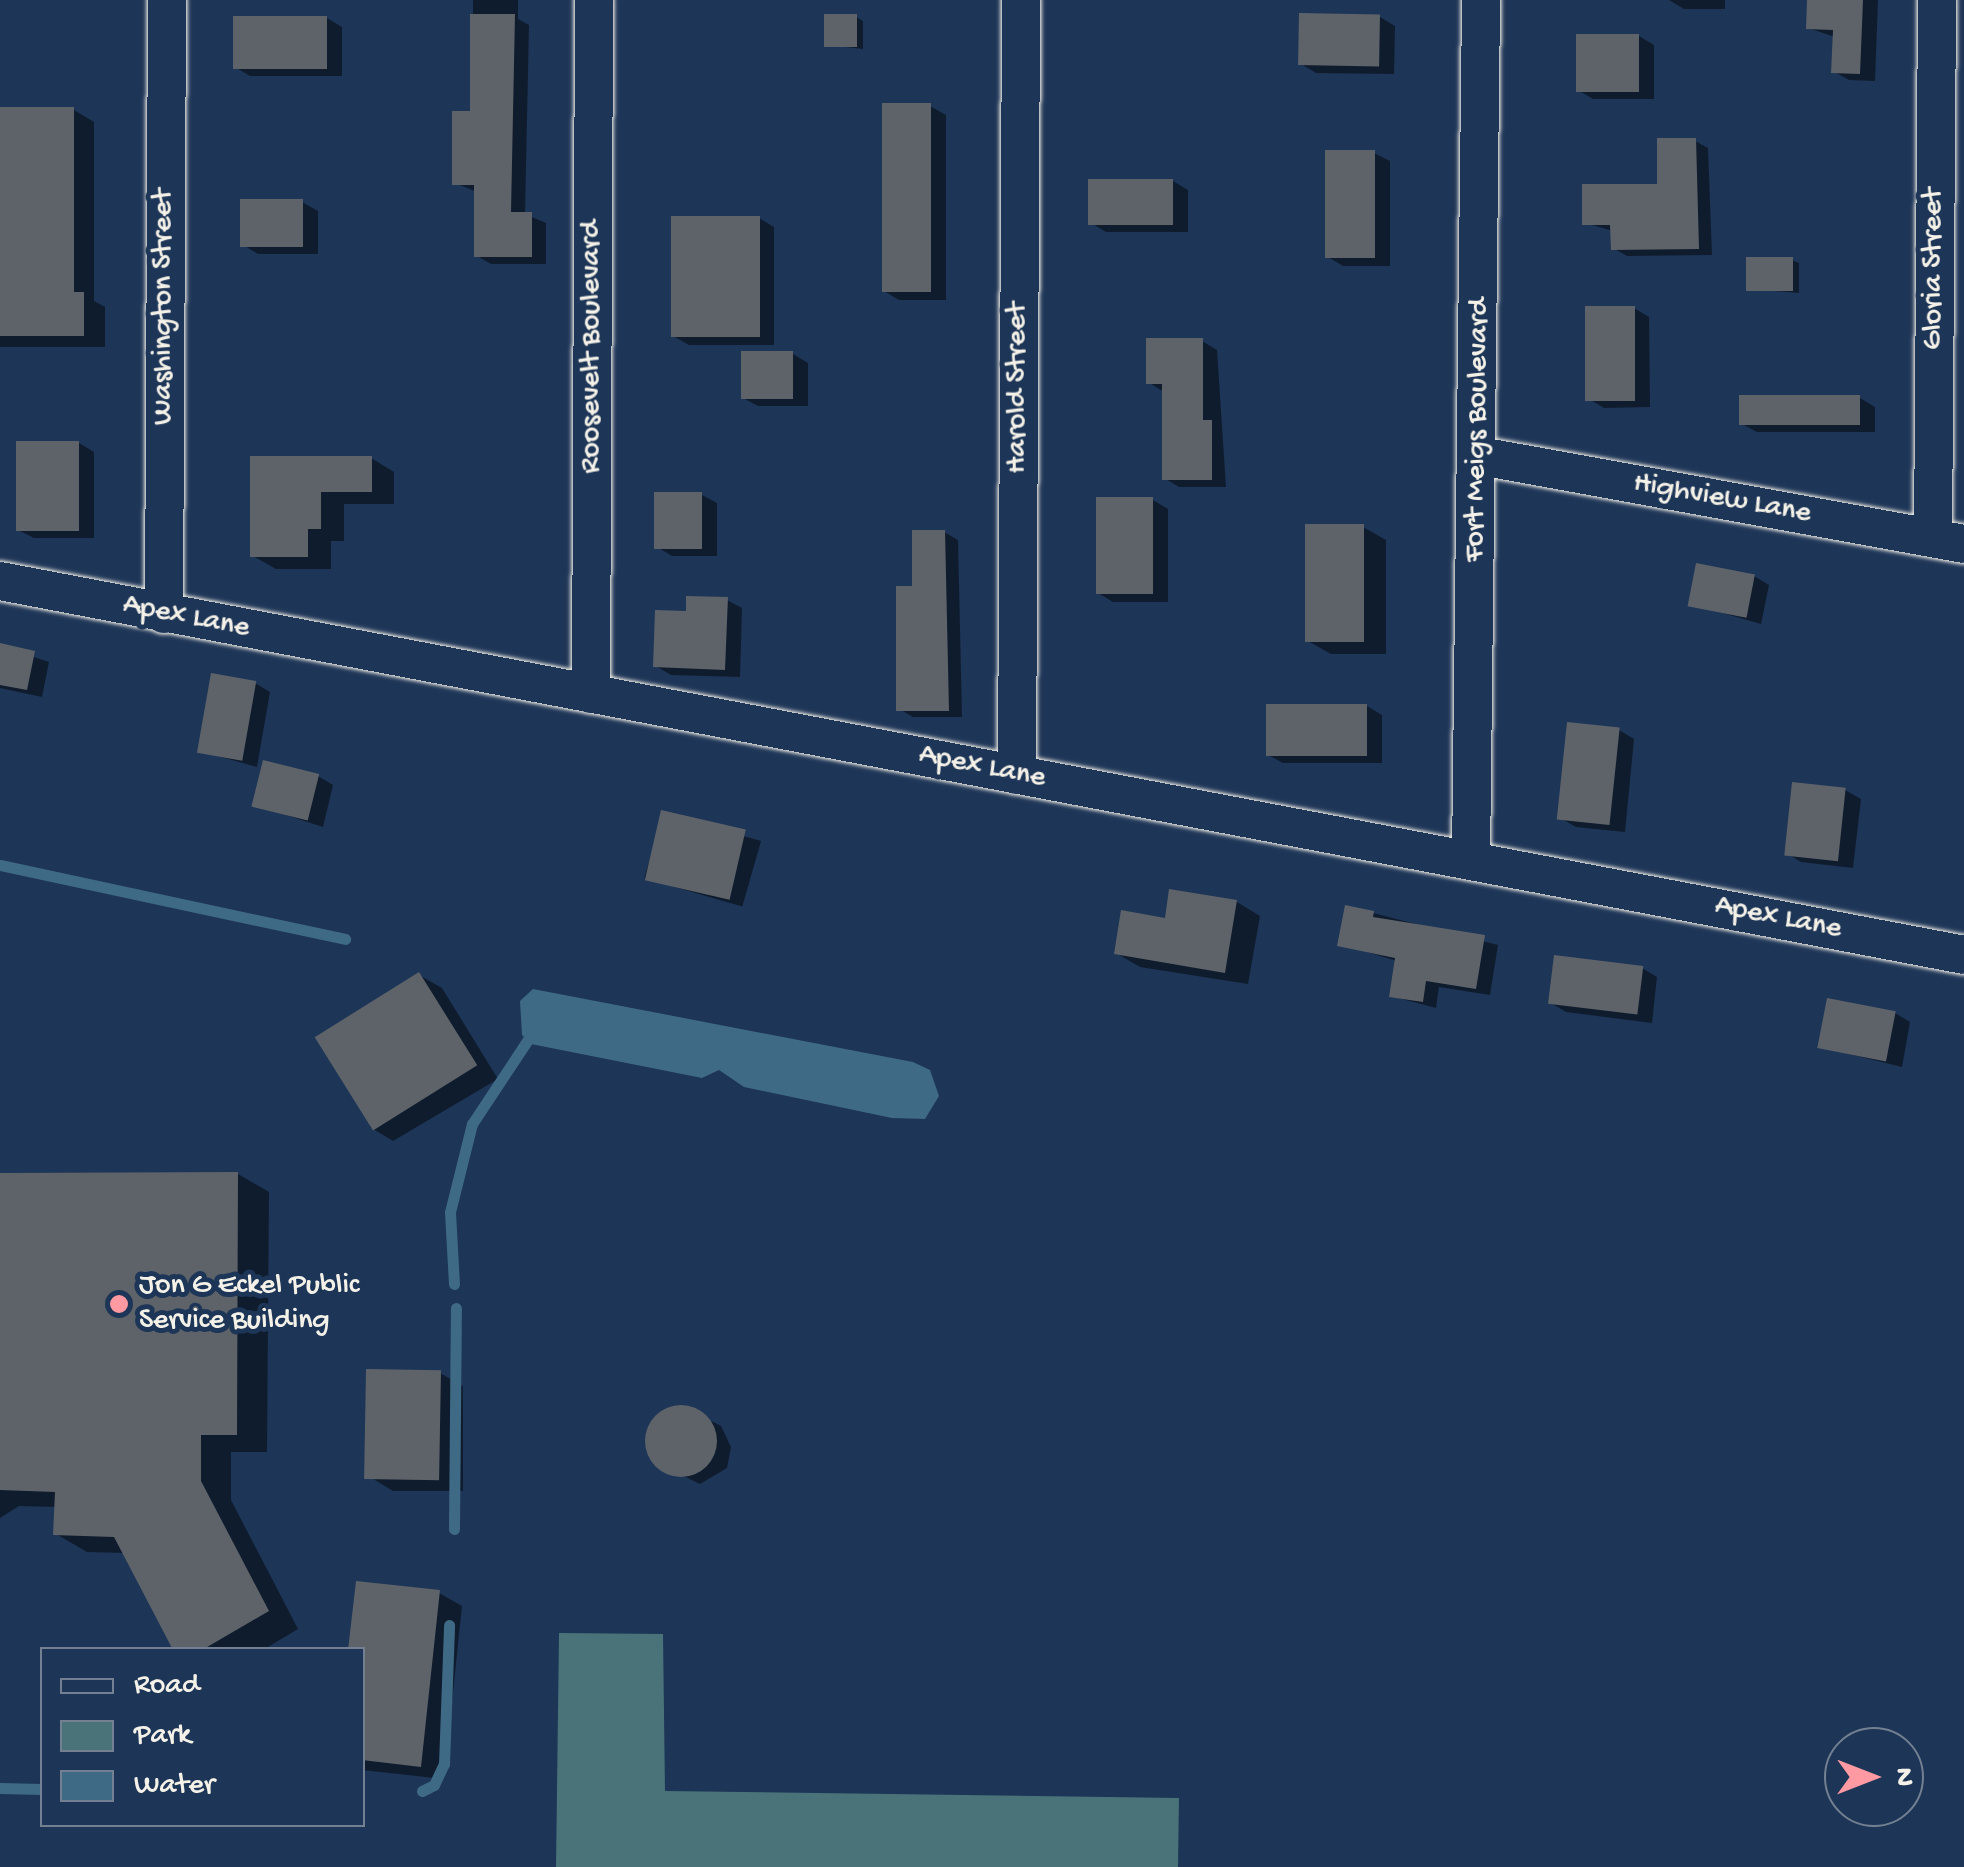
<!DOCTYPE html>
<html>
<head>
<meta charset="utf-8">
<style>
	body { margin:0 }
	#map { position:relative; width:1964px; height:1867px; overflow:hidden; background:#1d3557; font-family:"Gochi Hand",sans-serif }
	div>[style] { position:absolute }
	.green>* { inset:0; background:#497378 }
	.water>* { inset:0; background:#3f6a85 }
	.shadow>* { inset:0; background:#0007; transform-origin:0 0 }
	.stream>* { height:11px; margin:-5.5px; padding:0 5.5px; transform-origin:5.5px; border-radius:5.5px; background:#3f6a85 }
	.building>* { inset:0; background:#5e6369; transform-origin:0 0 }
	.round { border-radius:50% }
	.roads { filter:drop-shadow(0 0 2px #f4f1e8) drop-shadow(0 0 2px #f4f1e8) }
	.minor>* { height:38px; margin:-19px; padding:0 19px; transform-origin:19px; border-radius:19px; background:#1d3557 }
	.dots>* { width:28px; height:28px; translate:-50% -50%; box-sizing:border-box; border:5px solid #1d3557; border-radius:50% }
	span { translate:-50% -50%; white-space:nowrap; text-align:center; line-height:1.15; -webkit-text-stroke:10px #1d3557; paint-order:stroke }
	.street-label { font-size:30px; color:#f4f1e8 }
	.poi-label { font-size:30px; color:#f4f1e8 }
	.left { translate:0 -50%; text-align:left }
	.legend { position:absolute; left:40px; top:1647px; width:325px; height:180px; box-sizing:border-box; background:#1d3557; border:2px solid #738091; margin:0; padding:12px 18px; list-style:none; font-size:30px; color:#f4f1e8 }
	.legend li { display:flex; align-items:center; gap:20px; height:50px }
	.legend b { width:50px; border:2px solid #738091 }
	.north { position:absolute; left:1824px; top:1727px; width:100px; height:100px; box-sizing:border-box; background:#1d3557; border:2px solid #738091; border-radius:50%; rotate:90deg; font-size:28px; font-weight:700; line-height:40px; text-align:center; color:#f4f1e8 }
	.north::after { content:''; display:block; margin:auto; width:35px; height:45px; background:#ff9aa2; clip-path:polygon(50% 0,100% 100%,50% 72%,0 100%) }
</style>
</head>
<body>
<div id="map">
	<div class="green">
		<div style="clip-path:polygon(559px 1633px,663px 1634px,665px 1791px,1179px 1798px,1178px 1867px,556px 1867px)"></div>
	</div>
	<div class="water">
		<div style="clip-path:polygon(533px 989px,913px 1062px,930px 1070px,939px 1096px,925px 1119px,892px 1118px,744px 1087px,719px 1070px,702px 1078px,531px 1044px,522px 1035px,520px 1001px)"></div>
	</div>
	<div class="shadow">
		<div style="clip-path:polygon(473px 0,518px 0,518px 19px,529px 25px,525px 214px,546px 223px,546px 264px,491px 264px,477px 256px,477px 192px,455px 183px,473px 114px)"></div>
		<div style="clip-path:polygon(1669px 0,1725px 0,1725px 9px,1684px 9px)"></div>
		<div style="clip-path:polygon(1810px 0,1878px 0,1875px 81px,1849px 80px,1833px 71px,1835px 37px,1808px 28px)"></div>
		<div style="clip-path:polygon(856px 17px,863px 21px,863px 49px,827px 45px)"></div>
		<div style="clip-path:polygon(1380px 17px,1395px 26px,1394px 74px,1316px 73px,1301px 64px)"></div>
		<div style="clip-path:polygon(327px 18px,342px 27px,342px 76px,250px 76px,235px 67px)"></div>
		<div style="clip-path:polygon(1639px 36px,1654px 45px,1654px 99px,1593px 99px,1578px 90px)"></div>
		<div style="clip-path:polygon(930px 106px,946px 115px,946px 300px,899px 300px,884px 291px)"></div>
		<div style="clip-path:polygon(0 110px,74px 110px,94px 122px,94px 301px,105px 307px,105px 347px,0 347px)"></div>
		<div style="clip-path:polygon(1695px 141px,1708px 148px,1712px 255px,1627px 256px,1613px 248px,1613px 231px,1585px 223px,1660px 186px)"></div>
		<div style="clip-path:polygon(1374px 153px,1390px 161px,1390px 266px,1343px 266px,1328px 257px)"></div>
		<div style="clip-path:polygon(1173px 181px,1188px 190px,1188px 232px,1106px 232px,1091px 223px)"></div>
		<div style="clip-path:polygon(302px 202px,318px 211px,318px 254px,258px 254px,243px 245px)"></div>
		<div style="clip-path:polygon(759px 218px,774px 227px,774px 345px,689px 345px,673px 336px)"></div>
		<div style="clip-path:polygon(1792px 260px,1799px 263px,1799px 293px,1748px 289px)"></div>
		<div style="clip-path:polygon(1634px 308px,1649px 317px,1650px 407px,1604px 408px,1589px 399px)"></div>
		<div style="clip-path:polygon(1202px 341px,1217px 350px,1226px 487px,1179px 487px,1164px 478px,1164px 392px,1148px 382px)"></div>
		<div style="clip-path:polygon(793px 354px,808px 363px,808px 406px,758px 406px,743px 398px)"></div>
		<div style="clip-path:polygon(1860px 398px,1875px 407px,1875px 432px,1757px 432px,1742px 424px)"></div>
		<div style="clip-path:polygon(79px 443px,94px 452px,94px 538px,34px 538px,18px 530px)"></div>
		<div style="clip-path:polygon(253px 458px,371px 458px,394px 472px,394px 504px,344px 504px,344px 541px,331px 541px,331px 569px,276px 569px,253px 556px)"></div>
		<div style="clip-path:polygon(702px 495px,717px 503px,717px 556px,672px 556px,657px 547px)"></div>
		<div style="clip-path:polygon(1153px 500px,1168px 509px,1168px 602px,1113px 602px,1098px 593px)"></div>
		<div style="clip-path:polygon(1363px 527px,1386px 540px,1386px 654px,1331px 654px,1308px 641px)"></div>
		<div style="clip-path:polygon(944px 532px,958px 540px,962px 717px,913px 717px,899px 709px,914px 588px)"></div>
		<div style="clip-path:polygon(1754px 576px,1769px 585px,1761px 624px,1691px 604px)"></div>
		<div style="clip-path:polygon(727px 600px,742px 608px,740px 677px,671px 675px,656px 666px)"></div>
		<div style="clip-path:polygon(0 646px,49px 662px,42px 697px,0 688px)"></div>
		<div style="clip-path:polygon(255px 683px,270px 692px,257px 767px,200px 751px)"></div>
		<div style="clip-path:polygon(1367px 706px,1382px 715px,1382px 763px,1283px 763px,1268px 755px)"></div>
		<div style="clip-path:polygon(1619px 730px,1634px 739px,1625px 832px,1576px 827px,1560px 818px)"></div>
		<div style="clip-path:polygon(318px 776px,333px 785px,323px 827px,255px 805px)"></div>
		<div style="clip-path:polygon(1845px 790px,1861px 799px,1853px 868px,1801px 862px,1786px 853px)"></div>
		<div style="left:663px;top:813px;width:102px;height:68px;rotate:16deg"></div>
		<div style="clip-path:polygon(1237px 902px,1260px 916px,1248px 984px,1140px 967px,1116px 953px,1167px 921px)"></div>
		<div style="clip-path:polygon(1373px 913px,1498px 945px,1490px 995px,1439px 987px,1436px 1008px,1391px 996px,1397px 961px,1340px 944px)"></div>
		<div style="clip-path:polygon(1642px 968px,1657px 977px,1652px 1023px,1566px 1012px,1551px 1003px)"></div>
		<div style="clip-path:polygon(419px 975px,442px 988px,498px 1079px,393px 1141px,370px 1127px)"></div>
		<div style="clip-path:polygon(1895px 1013px,1910px 1022px,1902px 1067px,1821px 1047px)"></div>
		<div style="clip-path:polygon(0 1174px,238px 1174px,269px 1192px,267px 1452px,231px 1452px,231px 1500px,298px 1629px,263px 1650px,175px 1650px,125px 1553px,87px 1552px,56px 1534px,57px 1507px,19px 1506px,0 1518px)"></div>
		<div style="clip-path:polygon(440px 1373px,463px 1386px,463px 1491px,393px 1491px,370px 1477px)"></div>
		<div style="clip-path:polygon(684px 1407px,721px 1426px,731px 1447px,727px 1468px,700px 1484px,655px 1462px,648px 1442px,662px 1414px)"></div>
		<div style="clip-path:polygon(439px 1593px,462px 1606px,444px 1779px,362px 1770px,362px 1650px)"></div>
	</div>
	<div class="stream">
		<div style="left:0;top:865px;width:353px;rotate:12.1deg"></div>
		<div style="left:454px;top:1284px;width:72px;rotate:-93.2deg"></div>
		<div style="left:450px;top:1212px;width:91px;rotate:-76deg"></div>
		<div style="left:472px;top:1124px;width:100px;rotate:-56.5deg"></div>
		<div style="left:454px;top:1529px;width:221px;rotate:-89.5deg"></div>
		<div style="left:0;top:1788px;width:42px;rotate:1.4deg"></div>
		<div style="left:422px;top:1791px;width:13px;rotate:-27deg"></div>
		<div style="left:434px;top:1785px;width:23px;rotate:-65deg"></div>
		<div style="left:444px;top:1764px;width:139px;rotate:-87.9deg"></div>
	</div>
	<div class="building">
		<div style="clip-path:polygon(1807px 0,1863px 0,1860px 74px,1831px 73px,1833px 30px,1806px 29px)"></div>
		<div style="left:1299px;top:13px;width:81px;height:52px;rotate:1deg"></div>
		<div style="clip-path:polygon(470px 14px,515px 14px,511px 212px,532px 212px,532px 257px,474px 257px,474px 185px,452px 185px,452px 111px,470px 111px)"></div>
		<div style="left:824px;top:14px;width:33px;height:33px"></div>
		<div style="left:233px;top:16px;width:94px;height:53px"></div>
		<div style="left:1576px;top:34px;width:63px;height:58px"></div>
		<div style="left:882px;top:103px;width:49px;height:189px"></div>
		<div style="clip-path:polygon(0 107px,74px 107px,74px 292px,84px 292px,84px 336px,0 336px)"></div>
		<div style="clip-path:polygon(1657px 138px,1696px 138px,1699px 249px,1611px 250px,1610px 225px,1582px 225px,1582px 184px,1657px 184px)"></div>
		<div style="left:1325px;top:150px;width:50px;height:108px"></div>
		<div style="left:1088px;top:179px;width:85px;height:46px"></div>
		<div style="left:240px;top:199px;width:63px;height:48px"></div>
		<div style="left:671px;top:216px;width:89px;height:121px"></div>
		<div style="left:1746px;top:257px;width:47px;height:34px"></div>
		<div style="left:1585px;top:306px;width:50px;height:95px"></div>
		<div style="clip-path:polygon(1146px 338px,1203px 338px,1203px 420px,1212px 420px,1212px 480px,1162px 480px,1162px 384px,1146px 384px)"></div>
		<div style="left:741px;top:351px;width:52px;height:48px"></div>
		<div style="left:1739px;top:395px;width:121px;height:30px"></div>
		<div style="left:16px;top:441px;width:63px;height:90px"></div>
		<div style="clip-path:polygon(250px 456px,372px 456px,372px 492px,321px 492px,321px 529px,308px 529px,308px 557px,250px 557px)"></div>
		<div style="left:654px;top:492px;width:48px;height:57px"></div>
		<div style="left:1096px;top:497px;width:57px;height:97px"></div>
		<div style="left:1305px;top:524px;width:59px;height:118px"></div>
		<div style="clip-path:polygon(912px 530px,945px 530px,949px 711px,896px 711px,896px 586px,912px 586px)"></div>
		<div style="left:1696px;top:563px;width:60px;height:44px;rotate:11deg"></div>
		<div style="clip-path:polygon(686px 596px,728px 597px,725px 670px,653px 667px,655px 610px,686px 611px)"></div>
		<div style="clip-path:polygon(0 643px,35px 651px,27px 690px,0 685px)"></div>
		<div style="left:211px;top:673px;width:46px;height:81px;rotate:10deg"></div>
		<div style="left:1266px;top:704px;width:101px;height:52px"></div>
		<div style="left:1567px;top:722px;width:53px;height:98px;rotate:6deg"></div>
		<div style="left:263px;top:760px;width:58px;height:48px;rotate:14deg"></div>
		<div style="left:1792px;top:782px;width:54px;height:74px;rotate:6deg"></div>
		<div style="left:661px;top:810px;width:87px;height:72px;rotate:13deg"></div>
		<div style="clip-path:polygon(1169px 889px,1237px 900px,1225px 973px,1114px 954px,1121px 910px,1165px 918px)"></div>
		<div style="clip-path:polygon(1345px 905px,1374px 911px,1373px 917px,1485px 935px,1476px 989px,1426px 981px,1423px 1002px,1389px 997px,1395px 958px,1337px 946px)"></div>
		<div style="left:1554px;top:955px;width:90px;height:49px;rotate:7deg"></div>
		<div style="left:419px;top:972px;width:110px;height:123px;rotate:58deg"></div>
		<div style="left:1827px;top:998px;width:70px;height:51px;rotate:11deg"></div>
		<div style="clip-path:polygon(238px 1172px,237px 1435px,201px 1435px,201px 1481px,269px 1611px,202px 1650px,173px 1650px,114px 1537px,53px 1535px,55px 1492px,0 1490px,0 1173px)"></div>
		<div style="left:366px;top:1369px;width:75px;height:110px;rotate:1deg"></div>
		<div class="round" style="left:645px;top:1405px;width:72px;height:72px"></div>
		<div style="clip-path:polygon(356px 1581px,440px 1590px,421px 1767px,362px 1760px,362px 1650px,348px 1650px)"></div>
	</div>
	<div class="roads">
		<div class="minor">
			<div style="left:1480px;top:456px;width:492px;rotate:10.3deg"></div>
			<div style="left:1933px;top:538px;width:538px;rotate:-89.57deg"></div>
			<div style="left:0;top:581px;width:1999px;rotate:10.78deg"></div>
			<div style="left:164px;top:614px;width:614px;rotate:-89.72deg"></div>
			<div style="left:591px;top:694px;width:694px;rotate:-89.75deg"></div>
			<div style="left:1017px;top:775px;width:775px;rotate:-89.7deg"></div>
			<div style="left:1471px;top:860px;width:860px;rotate:-89.33deg"></div>
		</div>
	</div>
	<div class="dots">
		<div style="left:119px;top:1304px;background:#ff9aa2"></div>
	</div>
	<div class="street-label">
		<span style="left:1935px;top:269px;rotate:-90deg">Gloria Street</span>
		<span style="left:165px;top:307px;rotate:-90deg">Washington Street</span>
		<span style="left:593px;top:347px;rotate:-90deg">Roosevelt Boulevard</span>
		<span style="left:1019px;top:388px;rotate:-90deg">Harold Street</span>
		<span style="left:1479px;top:430px;rotate:-89deg">Fort Meigs Boulevard</span>
		<span style="left:1722px;top:500px;rotate:10deg">Highview Lane</span>
		<span style="left:186px;top:618px;rotate:11deg">Apex Lane</span>
		<span style="left:982px;top:768px;rotate:11deg">Apex Lane</span>
		<span style="left:1778px;top:919px;rotate:11deg">Apex Lane</span>
	</div>
	<div class="poi-label">
		<span class="left" style="left:139px;top:1304px">Jon G Eckel Public<br>Service Building</span>
	</div>
	<ul class="legend">
	<li><b style="height:12px;background:#1d3557"></b>Road</li>
	<li><b style="height:28px;background:#497378"></b>Park</li>
	<li><b style="height:28px;background:#3f6a85"></b>Water</li>
	</ul>
	<div class="north">N</div>
</div>
</body>
</html>
